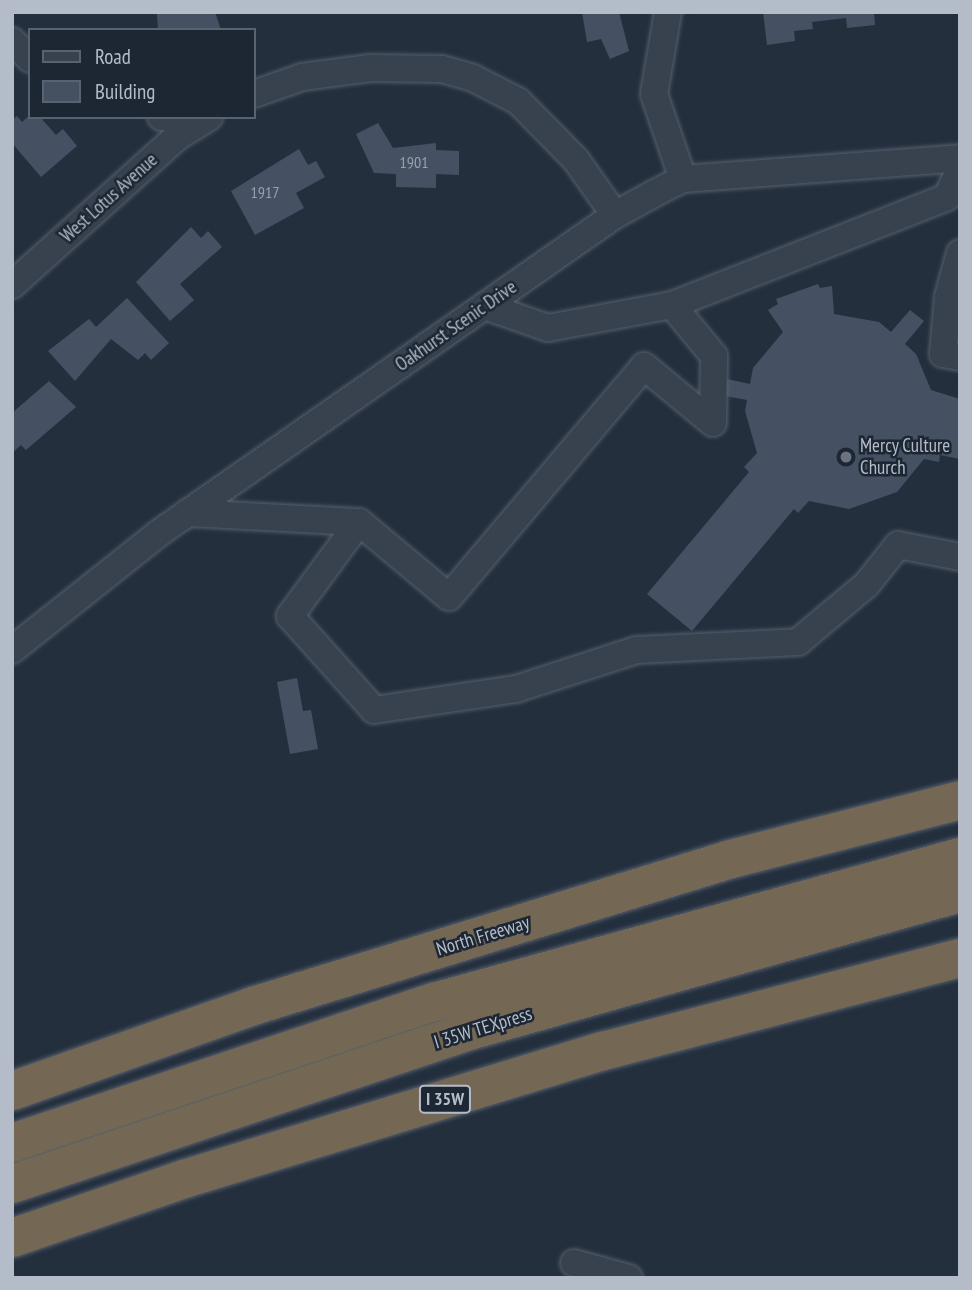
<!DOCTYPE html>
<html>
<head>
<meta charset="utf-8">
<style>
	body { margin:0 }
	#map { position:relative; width:972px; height:1290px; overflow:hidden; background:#242f3e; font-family:"PT Sans Narrow",sans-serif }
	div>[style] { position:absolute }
	.building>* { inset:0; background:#455162 }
	.roads { filter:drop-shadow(0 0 2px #565f6c) drop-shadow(0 0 2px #565f6c) }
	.minor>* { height:26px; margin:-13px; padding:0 13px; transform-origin:13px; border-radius:13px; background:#38414e }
	.highway>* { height:38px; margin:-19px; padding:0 19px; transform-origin:19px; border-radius:19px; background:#746855 }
	.dots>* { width:19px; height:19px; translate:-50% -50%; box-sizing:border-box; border:4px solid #1d2633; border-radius:50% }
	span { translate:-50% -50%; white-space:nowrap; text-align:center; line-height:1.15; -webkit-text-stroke:5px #1d2633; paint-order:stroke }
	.number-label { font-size:16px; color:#98a1af }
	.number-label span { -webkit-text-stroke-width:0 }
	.shield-label span { padding:2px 5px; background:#1d2633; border:2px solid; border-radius:5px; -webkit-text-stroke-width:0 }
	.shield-label { font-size:18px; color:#b4bcc9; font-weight:700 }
	.street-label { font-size:19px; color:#b4bcc9 }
	.poi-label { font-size:19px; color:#b4bcc9 }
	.left { translate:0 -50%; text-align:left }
	.frame { position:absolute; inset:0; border:14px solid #b4bcc9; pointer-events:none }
	.legend { position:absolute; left:28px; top:28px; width:228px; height:91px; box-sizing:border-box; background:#1d2633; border:2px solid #59626f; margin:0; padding:9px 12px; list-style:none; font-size:21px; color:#b4bcc9 }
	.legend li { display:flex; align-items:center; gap:14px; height:35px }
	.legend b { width:35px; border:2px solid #59626f }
</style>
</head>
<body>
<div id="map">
	<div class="building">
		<div style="clip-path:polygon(215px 12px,221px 30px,158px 30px,157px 14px)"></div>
		<div style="clip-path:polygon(582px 12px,619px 12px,629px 51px,610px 59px,601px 39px,587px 42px)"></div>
		<div style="clip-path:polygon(763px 12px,874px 12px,875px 25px,847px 28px,846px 18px,812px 22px,813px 29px,794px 31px,795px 41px,767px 45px)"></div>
		<div style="clip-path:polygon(30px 115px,40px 117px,56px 135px,63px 129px,77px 146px,41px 177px,12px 143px,12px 120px,17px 116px,22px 122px)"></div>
		<div style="clip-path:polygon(378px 123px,393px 148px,436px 143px,436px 150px,459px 151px,459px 175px,436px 174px,436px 188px,396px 187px,396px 174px,374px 173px,356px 134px)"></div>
		<div style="clip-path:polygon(299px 149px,308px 165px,316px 161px,325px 177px,296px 193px,304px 208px,255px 235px,231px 191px)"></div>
		<div style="clip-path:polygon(191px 227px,201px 238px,208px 231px,222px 247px,180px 284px,194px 300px,170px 321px,136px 282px)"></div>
		<div style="clip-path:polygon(818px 284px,820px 288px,832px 286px,834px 314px,879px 322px,891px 332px,910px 310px,924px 321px,905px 344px,916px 354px,931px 390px,960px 399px,960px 459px,940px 455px,939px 462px,924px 459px,897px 492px,849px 509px,809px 501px,798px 513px,794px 509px,692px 631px,647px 594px,749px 472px,744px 467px,757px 453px,745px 411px,747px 400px,719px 395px,722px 378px,750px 384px,753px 368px,783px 332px,768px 310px,778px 304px,776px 299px)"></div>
		<div style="clip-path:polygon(127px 298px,169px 343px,151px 360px,145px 353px,138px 360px,111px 339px,75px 381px,48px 351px,89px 319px,96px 327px)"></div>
		<div style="clip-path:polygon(49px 381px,76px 407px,26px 450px,21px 445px,12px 453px,12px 413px)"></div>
		<div style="clip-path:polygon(297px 678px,303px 711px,311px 710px,318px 749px,290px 754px,277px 682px)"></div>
	</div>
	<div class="roads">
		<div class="minor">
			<div style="left:668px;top:12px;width:83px;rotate:99.7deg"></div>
			<div style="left:654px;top:94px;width:90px;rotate:71.2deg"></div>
			<div style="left:12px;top:41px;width:25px;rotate:45deg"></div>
			<div style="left:254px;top:94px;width:51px;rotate:-19.5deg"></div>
			<div style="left:302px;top:77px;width:69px;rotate:-7.5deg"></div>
			<div style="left:370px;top:68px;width:72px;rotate:0.8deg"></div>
			<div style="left:442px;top:69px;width:32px;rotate:16deg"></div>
			<div style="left:473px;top:78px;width:51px;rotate:27.1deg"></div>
			<div style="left:518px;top:101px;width:83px;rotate:45.5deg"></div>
			<div style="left:576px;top:160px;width:67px;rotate:54.7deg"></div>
			<div style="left:161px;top:117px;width:42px;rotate:5.4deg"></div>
			<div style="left:960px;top:253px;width:46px;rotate:105.3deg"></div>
			<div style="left:948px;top:297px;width:57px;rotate:95deg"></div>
			<div style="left:943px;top:354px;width:17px;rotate:10deg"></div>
			<div style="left:12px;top:285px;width:222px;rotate:-41.9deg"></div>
			<div style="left:177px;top:137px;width:38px;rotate:-32deg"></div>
			<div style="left:672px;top:305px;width:295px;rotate:-21.4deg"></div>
			<div style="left:947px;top:197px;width:31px;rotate:-65deg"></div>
			<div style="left:187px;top:513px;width:172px;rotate:3deg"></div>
			<div style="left:359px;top:522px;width:117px;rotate:39.8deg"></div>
			<div style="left:449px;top:597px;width:302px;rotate:-49.8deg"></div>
			<div style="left:644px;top:366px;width:89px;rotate:39.6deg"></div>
			<div style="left:713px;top:423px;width:67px;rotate:-89.1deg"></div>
			<div style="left:714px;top:356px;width:66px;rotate:-129.5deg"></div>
			<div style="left:672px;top:305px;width:126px;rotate:169.5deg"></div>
			<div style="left:548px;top:328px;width:67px;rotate:-160.8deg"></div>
			<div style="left:359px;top:522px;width:117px;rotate:126.3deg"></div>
			<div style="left:290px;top:616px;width:126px;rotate:48.2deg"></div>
			<div style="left:374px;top:710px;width:144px;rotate:-8.4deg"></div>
			<div style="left:516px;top:689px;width:127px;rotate:-17.9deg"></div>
			<div style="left:637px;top:650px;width:161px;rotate:-2.8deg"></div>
			<div style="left:798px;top:642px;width:90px;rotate:-40deg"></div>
			<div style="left:867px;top:584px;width:50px;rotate:-51.5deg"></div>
			<div style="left:898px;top:545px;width:63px;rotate:11deg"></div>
			<div style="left:12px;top:650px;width:188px;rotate:-38.5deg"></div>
			<div style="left:159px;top:533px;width:556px;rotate:-34.89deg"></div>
			<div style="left:615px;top:215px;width:46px;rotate:-28.8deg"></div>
			<div style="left:655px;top:193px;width:31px;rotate:-27deg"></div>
			<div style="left:683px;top:179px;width:278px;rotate:-4.3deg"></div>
			<div style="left:574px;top:1263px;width:57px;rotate:15.3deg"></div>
		</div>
		<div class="highway">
			<div style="left:12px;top:1091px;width:256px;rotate:-19.4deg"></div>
			<div style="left:253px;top:1006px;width:500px;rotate:-17.09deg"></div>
			<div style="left:731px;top:859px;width:236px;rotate:-14.4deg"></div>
			<div style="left:12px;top:1143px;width:445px;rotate:-18.5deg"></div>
			<div style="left:434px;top:1002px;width:546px;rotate:-15.41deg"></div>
			<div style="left:12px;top:1184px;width:482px;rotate:-18.5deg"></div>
			<div style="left:469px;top:1031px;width:510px;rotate:-15.7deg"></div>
			<div style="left:12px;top:1238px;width:185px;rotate:-18.9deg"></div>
			<div style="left:187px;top:1178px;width:435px;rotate:-17deg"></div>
			<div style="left:603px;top:1051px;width:369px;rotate:-14.6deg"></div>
		</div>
	</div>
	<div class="dots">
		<div style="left:846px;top:457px;background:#6b7280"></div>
	</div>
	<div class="number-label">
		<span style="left:414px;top:162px">1901</span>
		<span style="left:265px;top:192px">1917</span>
	</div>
	<div class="shield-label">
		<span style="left:445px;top:1099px">I 35W</span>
	</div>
	<div class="street-label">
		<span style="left:109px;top:198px;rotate:-42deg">West Lotus Avenue</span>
		<span style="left:456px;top:326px;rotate:-35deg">Oakhurst Scenic Drive</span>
		<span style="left:483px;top:936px;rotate:-17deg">North Freeway</span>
		<span style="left:483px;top:1028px;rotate:-17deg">I 35W TEXpress</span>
	</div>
	<div class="poi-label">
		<span class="left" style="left:860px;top:457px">Mercy Culture<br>Church</span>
	</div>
	<div class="frame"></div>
	<ul class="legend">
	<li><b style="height:9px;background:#38414e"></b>Road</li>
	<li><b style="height:19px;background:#455162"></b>Building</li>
	</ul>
</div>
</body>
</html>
